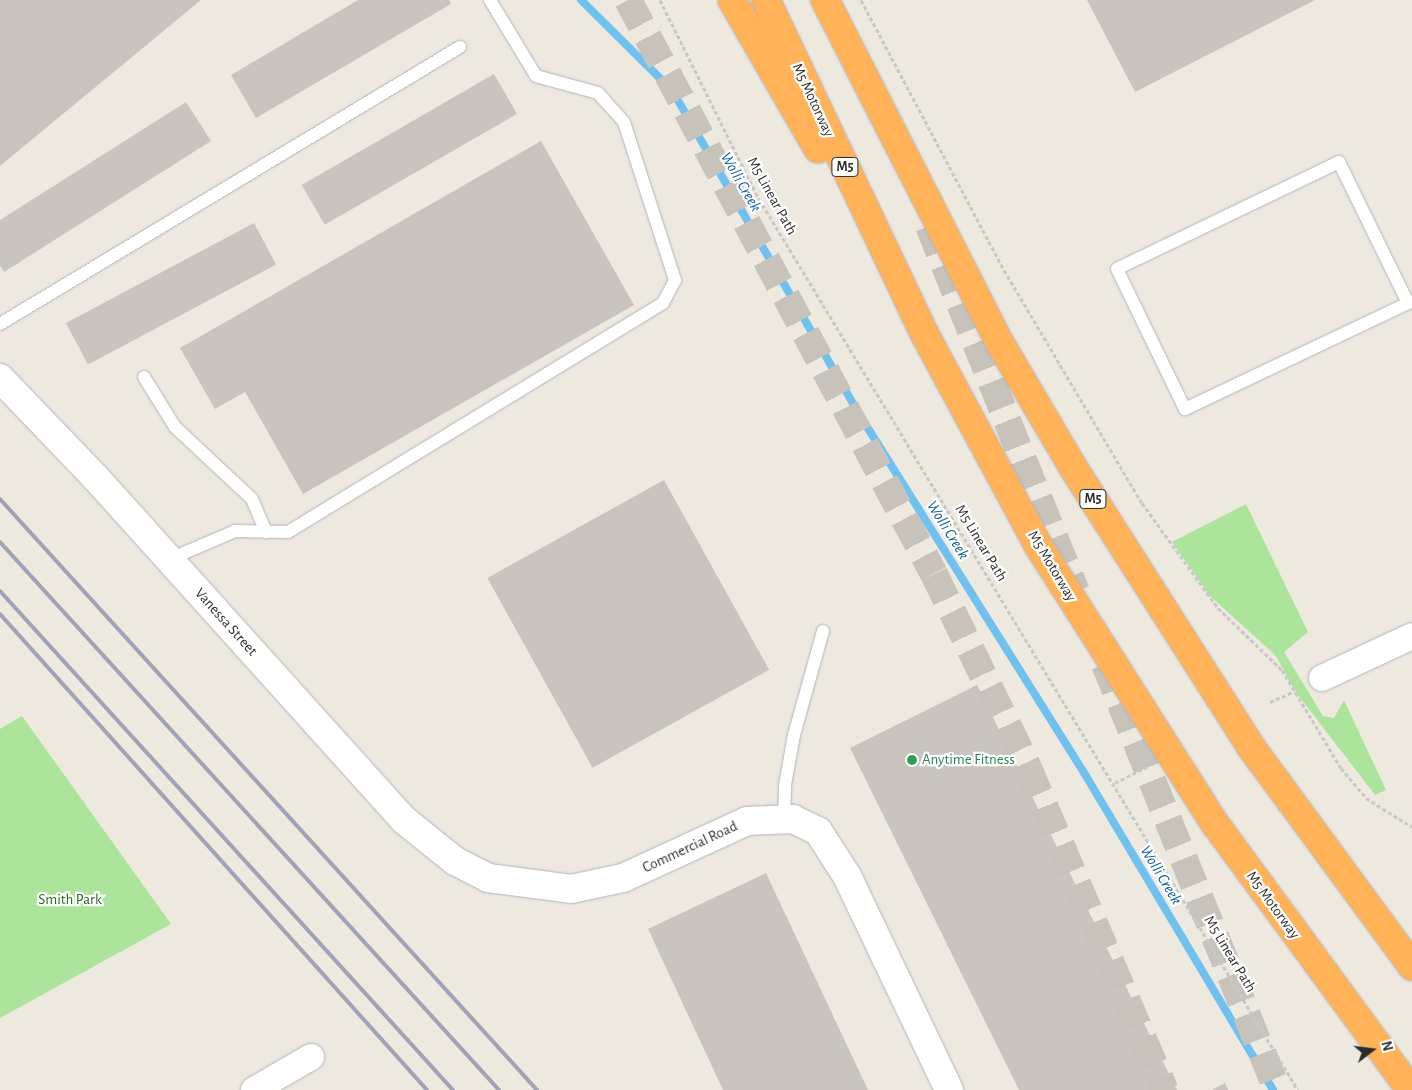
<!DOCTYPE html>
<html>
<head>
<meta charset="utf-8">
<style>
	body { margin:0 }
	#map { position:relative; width:1412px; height:1090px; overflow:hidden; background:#eee9de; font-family:"Alegreya Sans",sans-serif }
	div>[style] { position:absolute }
	.green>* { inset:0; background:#ace49b }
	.stream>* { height:8px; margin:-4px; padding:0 4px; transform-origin:4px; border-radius:4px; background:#71c1f0 }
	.building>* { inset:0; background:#c9c5be; transform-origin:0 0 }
	.highway-tunnel>* { height:28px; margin-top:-14px; transform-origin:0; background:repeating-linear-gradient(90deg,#c7c3ba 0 28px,transparent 0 42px) }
	.path>* { height:3px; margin-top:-1.5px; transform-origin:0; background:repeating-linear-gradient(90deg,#c8c8c8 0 4px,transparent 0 6.5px) }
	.roads { filter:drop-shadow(0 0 1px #b2b3bf) drop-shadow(0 0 1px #b2b3bf) }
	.lane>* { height:12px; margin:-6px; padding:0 6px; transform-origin:6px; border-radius:6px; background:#fff }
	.street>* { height:26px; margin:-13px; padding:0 13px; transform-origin:13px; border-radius:13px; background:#fff }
	.secondary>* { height:28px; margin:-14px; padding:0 14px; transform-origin:14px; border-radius:14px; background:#fff }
	.highway>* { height:28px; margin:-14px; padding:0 14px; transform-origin:14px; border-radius:14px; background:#ffb258 }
	.rail>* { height:4px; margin:-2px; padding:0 2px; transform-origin:2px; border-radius:2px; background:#a1a2b6 }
	.dots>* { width:14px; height:14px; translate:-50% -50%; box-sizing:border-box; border:2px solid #fff; border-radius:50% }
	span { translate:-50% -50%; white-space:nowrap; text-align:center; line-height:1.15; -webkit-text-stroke:4.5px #fff; paint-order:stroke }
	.shield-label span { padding:1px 4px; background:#fff; border:1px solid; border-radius:4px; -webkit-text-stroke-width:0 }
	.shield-label { font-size:14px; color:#2c2c2c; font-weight:700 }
	.street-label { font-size:15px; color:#2c2c2c }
	.leisure-label { font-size:15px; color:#27864d }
	.left { translate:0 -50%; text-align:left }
	.park-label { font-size:15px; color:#236b1a }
	.water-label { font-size:16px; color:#0d5e9f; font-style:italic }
	.north { position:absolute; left:1347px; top:1025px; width:50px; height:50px; -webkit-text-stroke:4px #fff; paint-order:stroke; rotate:75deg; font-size:14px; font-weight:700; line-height:20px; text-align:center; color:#2c2c2c }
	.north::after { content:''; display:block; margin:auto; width:18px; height:22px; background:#2c2c2c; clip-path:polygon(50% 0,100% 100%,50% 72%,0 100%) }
</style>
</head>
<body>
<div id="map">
	<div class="green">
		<div style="clip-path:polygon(1246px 504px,1308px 632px,1284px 652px,1323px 716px,1334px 718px,1344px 700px,1386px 790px,1375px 795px,1295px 691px,1276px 656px,1211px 597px,1172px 542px)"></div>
		<div style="clip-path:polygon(22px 716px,171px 924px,0 1018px,0 729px)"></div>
	</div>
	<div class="stream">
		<div style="left:581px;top:0;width:128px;rotate:44.7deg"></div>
		<div style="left:672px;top:90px;width:384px;rotate:60deg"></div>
		<div style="left:864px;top:422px;width:418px;rotate:57.9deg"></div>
		<div style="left:1086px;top:776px;width:365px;rotate:59.2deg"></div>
	</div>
	<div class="building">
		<div style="clip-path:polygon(0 0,201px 0,0 166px)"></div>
		<div style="clip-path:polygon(358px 0,449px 0,451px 4px,256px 118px,231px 75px)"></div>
		<div style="clip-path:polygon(1087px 0,1315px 0,1135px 92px)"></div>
		<div style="left:494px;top:74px;width:46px;height:222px;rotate:60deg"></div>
		<div style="clip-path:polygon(186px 102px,211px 141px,4px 272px,0 266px,0 220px)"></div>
		<div style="clip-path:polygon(541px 141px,634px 305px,303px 494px,245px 392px,215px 409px,180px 348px)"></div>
		<div style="left:254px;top:223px;width:47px;height:213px;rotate:62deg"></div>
		<div style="left:664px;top:480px;width:217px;height:202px;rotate:61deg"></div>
		<div style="clip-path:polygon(977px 685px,1177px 1090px,1019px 1090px,850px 748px)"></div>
		<div style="clip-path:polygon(766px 873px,868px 1090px,723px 1090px,648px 929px)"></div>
		<div style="clip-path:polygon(1225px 1083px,1228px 1090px,1212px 1090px)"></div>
	</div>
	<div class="highway-tunnel">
		<div style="left:628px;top:0;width:650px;rotate:61.94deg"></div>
		<div style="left:934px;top:574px;width:216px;rotate:64.1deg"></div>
		<div style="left:1028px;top:768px;width:350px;rotate:67deg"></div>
		<div style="left:929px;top:226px;width:394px;rotate:68.1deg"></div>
		<div style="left:1105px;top:664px;width:459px;rotate:68deg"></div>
	</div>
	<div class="path">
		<div style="left:660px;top:0;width:222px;rotate:63.6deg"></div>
		<div style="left:759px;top:199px;width:1041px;rotate:58.83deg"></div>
		<div style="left:861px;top:0;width:306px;rotate:62.1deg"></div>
		<div style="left:1004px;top:270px;width:271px;rotate:59.4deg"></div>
		<div style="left:1142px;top:503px;width:130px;rotate:54.1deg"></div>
		<div style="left:1218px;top:608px;width:89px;rotate:44.1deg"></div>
		<div style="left:1282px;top:670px;width:114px;rotate:59deg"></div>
		<div style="left:1341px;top:768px;width:39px;rotate:50deg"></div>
		<div style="left:1366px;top:798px;width:54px;rotate:32.2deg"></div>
		<div style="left:1270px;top:702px;width:27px;rotate:-24deg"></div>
		<div style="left:1115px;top:783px;width:38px;rotate:-27deg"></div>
	</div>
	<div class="roads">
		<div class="lane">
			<div style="left:1408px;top:303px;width:157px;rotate:-116.1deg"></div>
			<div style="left:1339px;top:162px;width:246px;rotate:154.3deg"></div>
			<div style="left:1117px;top:269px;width:156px;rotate:64.1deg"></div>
			<div style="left:1185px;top:409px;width:251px;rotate:-25.4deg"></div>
			<div style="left:0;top:324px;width:537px;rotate:-31.06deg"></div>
			<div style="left:144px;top:377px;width:59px;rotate:58.2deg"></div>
			<div style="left:175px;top:427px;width:105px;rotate:43.1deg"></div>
			<div style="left:252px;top:499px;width:36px;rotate:67deg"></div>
			<div style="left:170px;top:559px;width:71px;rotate:-23.3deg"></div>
			<div style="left:235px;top:531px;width:53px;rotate:1.1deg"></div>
			<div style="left:288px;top:532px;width:439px;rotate:-31.4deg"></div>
			<div style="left:663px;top:303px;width:26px;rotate:-62deg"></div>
			<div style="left:675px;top:280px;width:166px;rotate:-107.9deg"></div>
			<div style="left:624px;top:122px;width:39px;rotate:-132deg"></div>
			<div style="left:598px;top:93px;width:64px;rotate:-164.7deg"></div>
			<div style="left:536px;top:76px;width:89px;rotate:-121.2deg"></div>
			<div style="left:784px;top:818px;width:33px;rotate:-88deg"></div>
			<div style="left:785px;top:785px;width:51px;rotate:-79.8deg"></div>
			<div style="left:794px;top:735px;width:108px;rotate:-74.4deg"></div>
		</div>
		<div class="street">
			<div style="left:1322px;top:678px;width:99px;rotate:-25deg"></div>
			<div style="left:254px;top:1090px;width:66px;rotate:-30.1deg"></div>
		</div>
		<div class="secondary">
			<div style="left:0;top:378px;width:139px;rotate:46.2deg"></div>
			<div style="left:96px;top:478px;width:460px;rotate:48deg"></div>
			<div style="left:404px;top:820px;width:65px;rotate:38.8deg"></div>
			<div style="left:455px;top:861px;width:37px;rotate:27deg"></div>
			<div style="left:488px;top:878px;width:84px;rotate:7.5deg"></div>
			<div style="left:571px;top:889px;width:53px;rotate:-11.9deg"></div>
			<div style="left:623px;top:878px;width:136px;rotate:-24.7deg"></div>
			<div style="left:747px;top:821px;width:46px;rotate:-2.5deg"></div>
			<div style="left:793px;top:819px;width:28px;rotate:26deg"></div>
			<div style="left:818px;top:831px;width:54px;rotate:57.2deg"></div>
			<div style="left:847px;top:876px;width:237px;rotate:64.5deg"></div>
		</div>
		<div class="highway">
			<div style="left:732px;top:0;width:172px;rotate:60deg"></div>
			<div style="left:766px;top:0;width:371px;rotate:64.6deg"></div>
			<div style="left:925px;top:335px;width:238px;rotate:61.7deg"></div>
			<div style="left:1038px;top:545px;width:332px;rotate:57.6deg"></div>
			<div style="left:1216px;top:825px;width:329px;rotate:53.7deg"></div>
			<div style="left:825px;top:0;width:387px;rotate:63deg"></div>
			<div style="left:1001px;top:345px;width:144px;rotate:59.5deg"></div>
			<div style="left:1074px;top:469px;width:330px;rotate:57.5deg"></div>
			<div style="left:1251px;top:747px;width:272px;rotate:53.7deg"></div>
		</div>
	</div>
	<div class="rail">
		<div style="left:0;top:499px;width:799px;rotate:47.74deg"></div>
		<div style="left:0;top:542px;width:741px;rotate:47.68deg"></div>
		<div style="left:0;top:591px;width:674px;rotate:47.77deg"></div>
		<div style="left:0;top:614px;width:639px;rotate:48.11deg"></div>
	</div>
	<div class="dots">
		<div style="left:912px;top:760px;background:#2e9e5b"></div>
	</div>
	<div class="shield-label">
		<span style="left:845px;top:167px">M5</span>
		<span style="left:1093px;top:499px">M5</span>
	</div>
	<div class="street-label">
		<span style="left:813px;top:100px;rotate:65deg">M5 Motorway</span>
		<span style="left:772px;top:196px;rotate:61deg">M5 Linear Path</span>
		<span style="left:981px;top:543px;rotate:59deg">M5 Linear Path</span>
		<span style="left:1052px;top:566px;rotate:59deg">M5 Motorway</span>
		<span style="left:226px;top:622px;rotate:48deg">Vanessa Street</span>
		<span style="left:690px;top:847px;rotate:-25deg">Commercial Road</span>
		<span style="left:1273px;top:905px;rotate:54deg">M5 Motorway</span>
		<span style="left:1230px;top:954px;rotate:59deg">M5 Linear Path</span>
	</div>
	<div class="leisure-label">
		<span class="left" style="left:922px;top:760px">Anytime Fitness</span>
	</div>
	<div class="park-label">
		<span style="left:70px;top:900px">Smith Park</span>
	</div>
	<div class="water-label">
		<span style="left:741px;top:182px;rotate:60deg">Wolli Creek</span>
		<span style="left:948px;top:530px;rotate:58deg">Wolli Creek</span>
		<span style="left:1161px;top:875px;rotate:59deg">Wolli Creek</span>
	</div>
	<div class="north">N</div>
</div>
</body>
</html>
